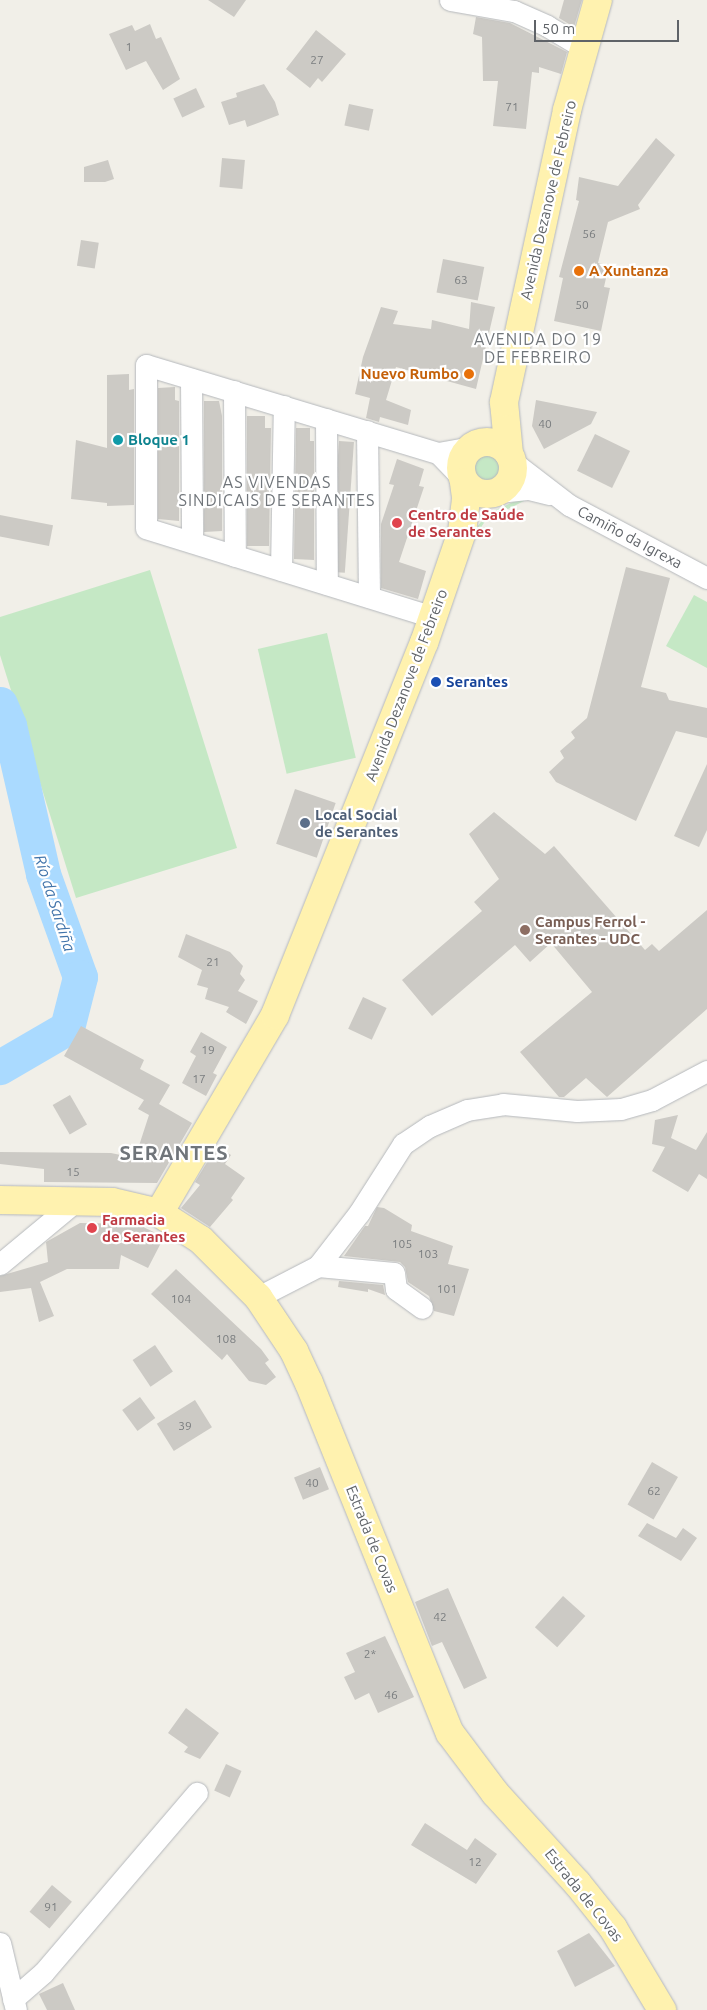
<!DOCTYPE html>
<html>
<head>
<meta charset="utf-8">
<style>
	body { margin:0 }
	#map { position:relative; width:707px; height:2010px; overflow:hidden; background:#f1efe8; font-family:Ubuntu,sans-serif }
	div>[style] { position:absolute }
	.green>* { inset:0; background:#c5e8c5; transform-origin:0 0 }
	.round { border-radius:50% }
	.river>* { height:35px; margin:-17.5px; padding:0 17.5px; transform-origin:17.5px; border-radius:17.5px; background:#aadaff }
	.building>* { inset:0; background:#cccac5; transform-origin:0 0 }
	.roads { filter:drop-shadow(0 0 1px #b5b8bc) drop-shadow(0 0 1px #b5b8bc) }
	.minor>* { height:21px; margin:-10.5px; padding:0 10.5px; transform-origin:10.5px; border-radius:10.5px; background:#fff }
	.major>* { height:28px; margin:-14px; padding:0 14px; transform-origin:14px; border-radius:14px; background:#fff2af }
	.major>.ring { margin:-14px; padding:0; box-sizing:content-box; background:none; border:28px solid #fff2af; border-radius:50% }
	.dots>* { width:14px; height:14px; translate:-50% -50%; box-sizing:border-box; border:2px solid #fff; border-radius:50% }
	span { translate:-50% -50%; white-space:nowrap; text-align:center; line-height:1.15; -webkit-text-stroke:4.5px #fff; paint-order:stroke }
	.number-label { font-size:12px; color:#7a7d7f }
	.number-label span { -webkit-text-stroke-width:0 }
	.street-label { font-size:15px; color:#5f6368 }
	.food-label { font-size:15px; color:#c56008; font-weight:700 }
	.left { translate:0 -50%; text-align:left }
	.right { translate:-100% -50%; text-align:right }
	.culture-label { font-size:15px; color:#0d838f; font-weight:700 }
	.health-label { font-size:15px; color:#be3a42; font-weight:700 }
	.transit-label { font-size:15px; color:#164399; font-weight:700 }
	.service-label { font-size:15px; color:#4e5e75; font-weight:700 }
	.education-label { font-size:15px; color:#785e54; font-weight:700 }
	.neighbourhood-label { font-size:16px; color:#70757a; letter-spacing:1px }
	.water-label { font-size:16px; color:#4174aa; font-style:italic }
	.district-label { font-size:20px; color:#70757a; font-weight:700; letter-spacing:1px }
	.scale { position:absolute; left:534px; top:20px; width:145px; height:22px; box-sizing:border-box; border:2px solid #5f6368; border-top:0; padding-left:6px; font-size:15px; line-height:18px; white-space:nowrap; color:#5f6368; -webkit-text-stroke:4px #fff; paint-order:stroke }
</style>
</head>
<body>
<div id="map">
	<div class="green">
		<div class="round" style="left:475px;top:455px;width:26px;height:26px"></div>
		<div style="clip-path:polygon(524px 497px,524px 501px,486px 520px,471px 542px,477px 527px,487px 514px)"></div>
		<div style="clip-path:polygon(150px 570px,237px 848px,76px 898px,0 655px,0 617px)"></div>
		<div style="clip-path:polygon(694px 595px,707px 602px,707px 668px,666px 646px)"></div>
		<div style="left:327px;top:633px;width:128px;height:71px;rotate:77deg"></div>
	</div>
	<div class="river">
		<div style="left:0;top:704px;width:23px;rotate:67deg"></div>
		<div style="left:9px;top:725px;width:153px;rotate:77.1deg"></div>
		<div style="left:43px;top:874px;width:109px;rotate:70.2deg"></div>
		<div style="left:80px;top:977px;width:53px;rotate:104.3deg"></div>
		<div style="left:67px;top:1028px;width:78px;rotate:149.8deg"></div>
	</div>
	<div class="building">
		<div style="clip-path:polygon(208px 0,246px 0,234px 17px)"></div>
		<div style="clip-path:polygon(564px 0,582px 0,574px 27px,559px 18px)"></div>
		<div style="clip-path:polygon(476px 17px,510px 23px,567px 52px,561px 74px,539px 67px,539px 73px,532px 72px,526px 129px,493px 126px,498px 81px,483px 81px,482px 37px,473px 34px)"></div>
		<div style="clip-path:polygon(150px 24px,156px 39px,161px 37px,180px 79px,163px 90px,146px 61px,126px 70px,109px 34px,132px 25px,135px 31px)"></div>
		<div style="clip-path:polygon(316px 30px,346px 54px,322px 82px,318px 78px,310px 88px,286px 69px)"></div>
		<div style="clip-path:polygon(264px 84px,275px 102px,279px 115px,247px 127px,245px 120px,229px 125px,221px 102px,237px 97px,236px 93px)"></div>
		<div style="left:196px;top:88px;width:21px;height:25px;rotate:65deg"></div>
		<div style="left:349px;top:104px;width:25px;height:22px;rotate:12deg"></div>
		<div style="clip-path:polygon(656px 138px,675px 155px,638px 205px,640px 209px,608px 222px,598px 263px,609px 265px,604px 287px,610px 288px,601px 331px,554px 321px,563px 278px,559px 277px,579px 201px,576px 200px,579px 177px,618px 186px)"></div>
		<div style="left:222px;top:158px;width:23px;height:29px;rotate:5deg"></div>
		<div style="clip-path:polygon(108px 160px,114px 179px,105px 182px,84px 182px,84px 167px)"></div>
		<div style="left:81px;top:240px;width:18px;height:26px;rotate:9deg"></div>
		<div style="left:443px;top:259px;width:42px;height:34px;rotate:11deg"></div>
		<div style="clip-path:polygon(471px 302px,495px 307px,476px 389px,396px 367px,386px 400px,411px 410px,408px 425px,380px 417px,379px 422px,366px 418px,370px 398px,355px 394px,363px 357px,381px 307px,398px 311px,393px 324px,431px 329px,432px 320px,469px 329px)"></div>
		<div style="clip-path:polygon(129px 374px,129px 390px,134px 389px,134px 505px,107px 506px,107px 503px,71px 499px,76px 440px,107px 448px,107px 375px)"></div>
		<div style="clip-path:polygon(175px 387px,175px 400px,179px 401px,179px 521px,158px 519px,158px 388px)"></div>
		<div style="clip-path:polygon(536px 400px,597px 412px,591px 424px,544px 449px,532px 426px)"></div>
		<div style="clip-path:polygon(204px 401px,219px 401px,222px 416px,222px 531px,204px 532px)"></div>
		<div style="clip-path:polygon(247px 416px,265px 416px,265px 428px,271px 428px,269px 546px,247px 546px)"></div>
		<div style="clip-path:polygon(296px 428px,310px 428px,310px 441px,314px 441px,314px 560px,294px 559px)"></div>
		<div style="left:595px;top:434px;width:39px;height:41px;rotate:26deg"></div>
		<div style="left:339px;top:441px;width:15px;height:131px;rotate:4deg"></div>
		<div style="clip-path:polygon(397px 459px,424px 469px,419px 486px,424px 487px,399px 562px,426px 571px,418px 599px,381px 588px,381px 524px,394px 485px,389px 484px)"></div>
		<div style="left:0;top:515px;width:54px;height:21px;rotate:11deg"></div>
		<div style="clip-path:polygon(626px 567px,670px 578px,641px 687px,666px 693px,669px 700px,707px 708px,707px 738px,676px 731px,636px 821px,556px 782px,549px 772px,564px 758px,560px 751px,575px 738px,571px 732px,587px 718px)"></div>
		<div style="clip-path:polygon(707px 764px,707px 830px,699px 847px,674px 836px)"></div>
		<div style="left:295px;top:789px;width:43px;height:58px;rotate:19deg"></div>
		<div style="clip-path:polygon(494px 812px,545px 854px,554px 846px,645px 950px,652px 944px,659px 951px,707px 910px,707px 1009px,607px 1097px,586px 1078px,564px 1097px,559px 1097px,520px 1052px,592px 992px,551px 943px,530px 962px,515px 945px,432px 1016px,402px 980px,482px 911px,474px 902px,499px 879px,469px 834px)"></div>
		<div style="clip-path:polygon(186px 934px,230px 952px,243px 966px,240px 974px,245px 980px,238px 991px,258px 1001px,246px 1024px,226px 1012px,229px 1007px,205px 999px,208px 988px,197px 985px,202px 970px,178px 957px)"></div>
		<div style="left:363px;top:997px;width:26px;height:35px;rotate:25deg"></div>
		<div style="clip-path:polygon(81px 1026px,144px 1060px,140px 1069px,170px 1085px,159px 1104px,192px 1123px,157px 1183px,44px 1182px,44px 1169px,0 1164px,0 1152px,111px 1153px,135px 1158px,149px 1115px,138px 1109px,144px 1100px,64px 1056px)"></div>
		<div style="clip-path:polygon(201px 1032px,227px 1047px,213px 1073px,217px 1075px,206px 1096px,182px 1083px,196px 1056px,190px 1052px)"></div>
		<div style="left:70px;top:1095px;width:34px;height:20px;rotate:60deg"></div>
		<div style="clip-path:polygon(678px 1115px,671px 1138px,696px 1150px,707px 1132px,707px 1179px,699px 1174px,688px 1192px,652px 1171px,665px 1147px,652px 1144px,655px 1120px)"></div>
		<div style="clip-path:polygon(217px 1146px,231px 1155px,225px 1164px,245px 1178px,231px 1198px,233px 1200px,210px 1227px,181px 1208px,200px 1185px,195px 1182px)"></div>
		<div style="clip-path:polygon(377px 1207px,384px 1208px,412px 1225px,411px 1231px,453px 1246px,448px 1264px,469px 1269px,454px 1316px,434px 1311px,429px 1296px,408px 1282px,405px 1267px,400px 1262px,344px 1256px,365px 1226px,368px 1226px)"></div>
		<div style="clip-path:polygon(80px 1223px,137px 1224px,164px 1237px,148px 1268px,121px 1255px,119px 1269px,67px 1269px,40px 1282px,54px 1316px,39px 1322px,31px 1288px,0 1292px,0 1276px,48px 1262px,46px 1242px)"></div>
		<div style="clip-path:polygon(176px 1269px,261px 1349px,269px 1360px,265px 1363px,276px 1377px,266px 1385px,249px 1381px,227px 1354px,222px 1360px,151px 1294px)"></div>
		<div style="clip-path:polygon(339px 1281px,383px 1285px,385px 1295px,368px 1289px,368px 1292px,338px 1287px)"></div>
		<div style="left:155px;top:1345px;width:32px;height:27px;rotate:56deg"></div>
		<div style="left:140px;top:1397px;width:26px;height:22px;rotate:54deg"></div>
		<div style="left:195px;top:1400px;width:32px;height:45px;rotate:58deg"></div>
		<div style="left:652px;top:1462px;width:30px;height:49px;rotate:30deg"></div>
		<div style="left:320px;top:1467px;width:24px;height:28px;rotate:68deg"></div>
		<div style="clip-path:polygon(647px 1523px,676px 1538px,683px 1528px,697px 1538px,681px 1561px,638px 1536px)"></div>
		<div style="clip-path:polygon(448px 1588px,487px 1678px,464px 1689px,442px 1642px,432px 1646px,415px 1602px)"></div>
		<div style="left:563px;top:1596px;width:30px;height:42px;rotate:42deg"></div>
		<div style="clip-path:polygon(385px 1636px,414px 1697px,378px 1713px,369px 1693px,355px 1700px,344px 1677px,355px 1672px,346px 1653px)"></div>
		<div style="clip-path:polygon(186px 1708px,219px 1733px,200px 1759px,184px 1752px,188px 1747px,168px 1733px)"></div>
		<div style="left:226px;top:1764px;width:17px;height:29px;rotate:24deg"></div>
		<div style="clip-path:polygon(425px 1823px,467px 1850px,475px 1838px,497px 1854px,476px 1884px,411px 1845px)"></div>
		<div style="left:52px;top:1885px;width:26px;height:35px;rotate:40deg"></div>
		<div style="clip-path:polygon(589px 1933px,615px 1966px,575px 1987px,557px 1951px)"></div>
		<div style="clip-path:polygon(63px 1983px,75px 2010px,47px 2010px,39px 1994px)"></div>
	</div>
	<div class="roads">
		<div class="minor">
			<div style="left:450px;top:0;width:65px;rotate:9.8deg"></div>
			<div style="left:514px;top:11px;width:36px;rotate:24deg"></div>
			<div style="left:547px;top:26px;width:45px;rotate:30.5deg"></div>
			<div style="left:191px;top:379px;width:163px;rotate:89.6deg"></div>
			<div style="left:234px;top:391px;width:165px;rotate:89.7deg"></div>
			<div style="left:326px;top:419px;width:165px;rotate:89.7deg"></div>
			<div style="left:367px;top:431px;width:166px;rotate:89.3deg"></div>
			<div style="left:438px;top:453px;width:34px;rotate:-10deg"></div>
			<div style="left:513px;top:462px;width:71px;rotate:37.5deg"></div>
			<div style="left:569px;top:505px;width:156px;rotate:27.9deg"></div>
			<div style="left:499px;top:492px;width:30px;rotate:-6deg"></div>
			<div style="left:529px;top:489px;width:21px;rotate:14deg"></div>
			<div style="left:281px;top:570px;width:164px;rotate:-89deg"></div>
			<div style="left:433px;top:617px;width:300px;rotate:-162.8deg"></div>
			<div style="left:146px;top:528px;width:163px;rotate:-90deg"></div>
			<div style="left:146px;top:365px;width:305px;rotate:16.8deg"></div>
			<div style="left:438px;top:453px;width:35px;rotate:46deg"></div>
			<div style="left:0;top:1264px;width:99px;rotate:-39.7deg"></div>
			<div style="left:318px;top:1266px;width:76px;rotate:5.3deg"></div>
			<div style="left:394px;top:1273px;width:16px;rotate:83deg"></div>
			<div style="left:396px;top:1289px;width:32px;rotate:36deg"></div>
			<div style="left:258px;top:1297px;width:68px;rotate:-27.3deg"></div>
			<div style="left:318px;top:1266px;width:67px;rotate:-52.3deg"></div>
			<div style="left:359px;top:1213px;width:82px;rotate:-57.5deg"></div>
			<div style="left:403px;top:1144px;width:32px;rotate:-34deg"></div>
			<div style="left:430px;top:1126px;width:40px;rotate:-23.4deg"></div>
			<div style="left:467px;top:1110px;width:36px;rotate:-9deg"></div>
			<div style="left:503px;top:1104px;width:74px;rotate:5.4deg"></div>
			<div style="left:577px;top:1111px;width:44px;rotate:-2.6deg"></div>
			<div style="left:621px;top:1109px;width:32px;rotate:-16deg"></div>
			<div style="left:652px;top:1100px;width:62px;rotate:-27.8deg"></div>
			<div style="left:0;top:1943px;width:69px;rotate:76.6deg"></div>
			<div style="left:13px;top:1999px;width:40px;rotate:-41deg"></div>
			<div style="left:43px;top:1973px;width:237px;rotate:-49.5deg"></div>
		</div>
		<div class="major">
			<div class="ring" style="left:461px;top:442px;width:24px;height:24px"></div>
			<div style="left:509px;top:454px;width:52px;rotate:-95.5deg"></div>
			<div style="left:504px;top:402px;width:299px;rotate:-77.8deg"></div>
			<div style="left:567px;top:110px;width:114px;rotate:-74.3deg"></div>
			<div style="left:0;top:1200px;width:112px;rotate:1deg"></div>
			<div style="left:112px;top:1202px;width:48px;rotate:13.2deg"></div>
			<div style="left:159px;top:1213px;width:50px;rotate:32.7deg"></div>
			<div style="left:201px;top:1240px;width:81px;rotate:45deg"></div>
			<div style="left:258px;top:1297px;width:65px;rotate:56.3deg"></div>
			<div style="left:294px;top:1351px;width:35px;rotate:65deg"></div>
			<div style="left:309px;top:1383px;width:377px;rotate:68.1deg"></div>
			<div style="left:450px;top:1733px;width:75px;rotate:53.1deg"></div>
			<div style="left:495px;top:1793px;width:122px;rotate:47.7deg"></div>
			<div style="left:577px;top:1883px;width:58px;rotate:51.3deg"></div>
			<div style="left:613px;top:1928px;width:96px;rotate:59.1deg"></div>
			<div style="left:159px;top:1213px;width:229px;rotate:-59.6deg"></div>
			<div style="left:275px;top:1015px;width:401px;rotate:-68.2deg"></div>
			<div style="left:424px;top:643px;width:117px;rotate:-71.1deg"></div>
			<div style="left:462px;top:532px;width:35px;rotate:-83deg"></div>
			<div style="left:466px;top:497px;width:15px;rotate:-98deg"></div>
		</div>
	</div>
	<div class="dots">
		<div style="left:579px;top:271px;background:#e8710a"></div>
		<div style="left:469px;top:374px;background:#e8710a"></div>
		<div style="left:118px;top:440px;background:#0f9aa8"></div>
		<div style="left:397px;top:523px;background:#e0444e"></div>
		<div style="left:436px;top:682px;background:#1a4fb4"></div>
		<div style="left:305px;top:823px;background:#5c6f8a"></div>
		<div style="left:525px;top:930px;background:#8d6e63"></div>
		<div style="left:92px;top:1228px;background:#e0444e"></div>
	</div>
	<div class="number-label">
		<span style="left:129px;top:47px">1</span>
		<span style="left:317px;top:60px">27</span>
		<span style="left:512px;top:107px">71</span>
		<span style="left:589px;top:234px">56</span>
		<span style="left:461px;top:280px">63</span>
		<span style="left:582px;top:305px">50</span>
		<span style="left:545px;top:424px">40</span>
		<span style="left:213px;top:962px">21</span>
		<span style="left:208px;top:1050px">19</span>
		<span style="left:199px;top:1079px">17</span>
		<span style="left:73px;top:1172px">15</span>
		<span style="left:402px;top:1244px">105</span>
		<span style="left:428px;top:1254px">103</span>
		<span style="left:447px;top:1289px">101</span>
		<span style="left:181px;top:1299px">104</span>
		<span style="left:226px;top:1339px">108</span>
		<span style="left:185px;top:1426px">39</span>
		<span style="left:312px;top:1483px">40</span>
		<span style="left:654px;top:1491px">62</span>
		<span style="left:440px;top:1617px">42</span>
		<span style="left:370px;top:1654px">2*</span>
		<span style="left:391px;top:1695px">46</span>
		<span style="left:475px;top:1862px">12</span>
		<span style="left:51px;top:1907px">91</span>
	</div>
	<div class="street-label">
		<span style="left:548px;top:200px;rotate:-77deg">Avenida Dezanove de Febreiro</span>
		<span style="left:630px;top:537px;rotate:28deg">Camiño da Igrexa</span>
		<span style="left:406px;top:685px;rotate:-69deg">Avenida Dezanove de Febreiro</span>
		<span style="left:372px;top:1539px;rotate:68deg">Estrada de Covas</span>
		<span style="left:584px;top:1895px;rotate:51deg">Estrada de Covas</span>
	</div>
	<div class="food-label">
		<span class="left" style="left:589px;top:271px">A Xuntanza</span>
		<span class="right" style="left:459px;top:374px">Nuevo Rumbo</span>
	</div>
	<div class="culture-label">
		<span class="left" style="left:128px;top:440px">Bloque 1</span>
	</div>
	<div class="health-label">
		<span class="left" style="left:408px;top:523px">Centro de Saúde<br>de Serantes</span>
		<span class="left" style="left:102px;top:1228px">Farmacia<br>de Serantes</span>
	</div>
	<div class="transit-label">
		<span class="left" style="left:446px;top:682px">Serantes</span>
	</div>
	<div class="service-label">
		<span class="left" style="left:315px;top:823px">Local Social<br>de Serantes</span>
	</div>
	<div class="education-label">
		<span class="left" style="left:535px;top:930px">Campus Ferrol -<br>Serantes - UDC</span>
	</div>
	<div class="neighbourhood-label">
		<span style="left:538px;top:348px">AVENIDA DO 19<br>DE FEBREIRO</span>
		<span style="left:277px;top:491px">AS VIVENDAS<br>SINDICAIS DE SERANTES</span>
	</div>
	<div class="water-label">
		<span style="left:55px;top:903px;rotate:72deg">Río da Sardiña</span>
	</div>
	<div class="district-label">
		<span style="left:174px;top:1152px">SERANTES</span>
	</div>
	<div class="scale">50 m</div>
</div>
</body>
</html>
